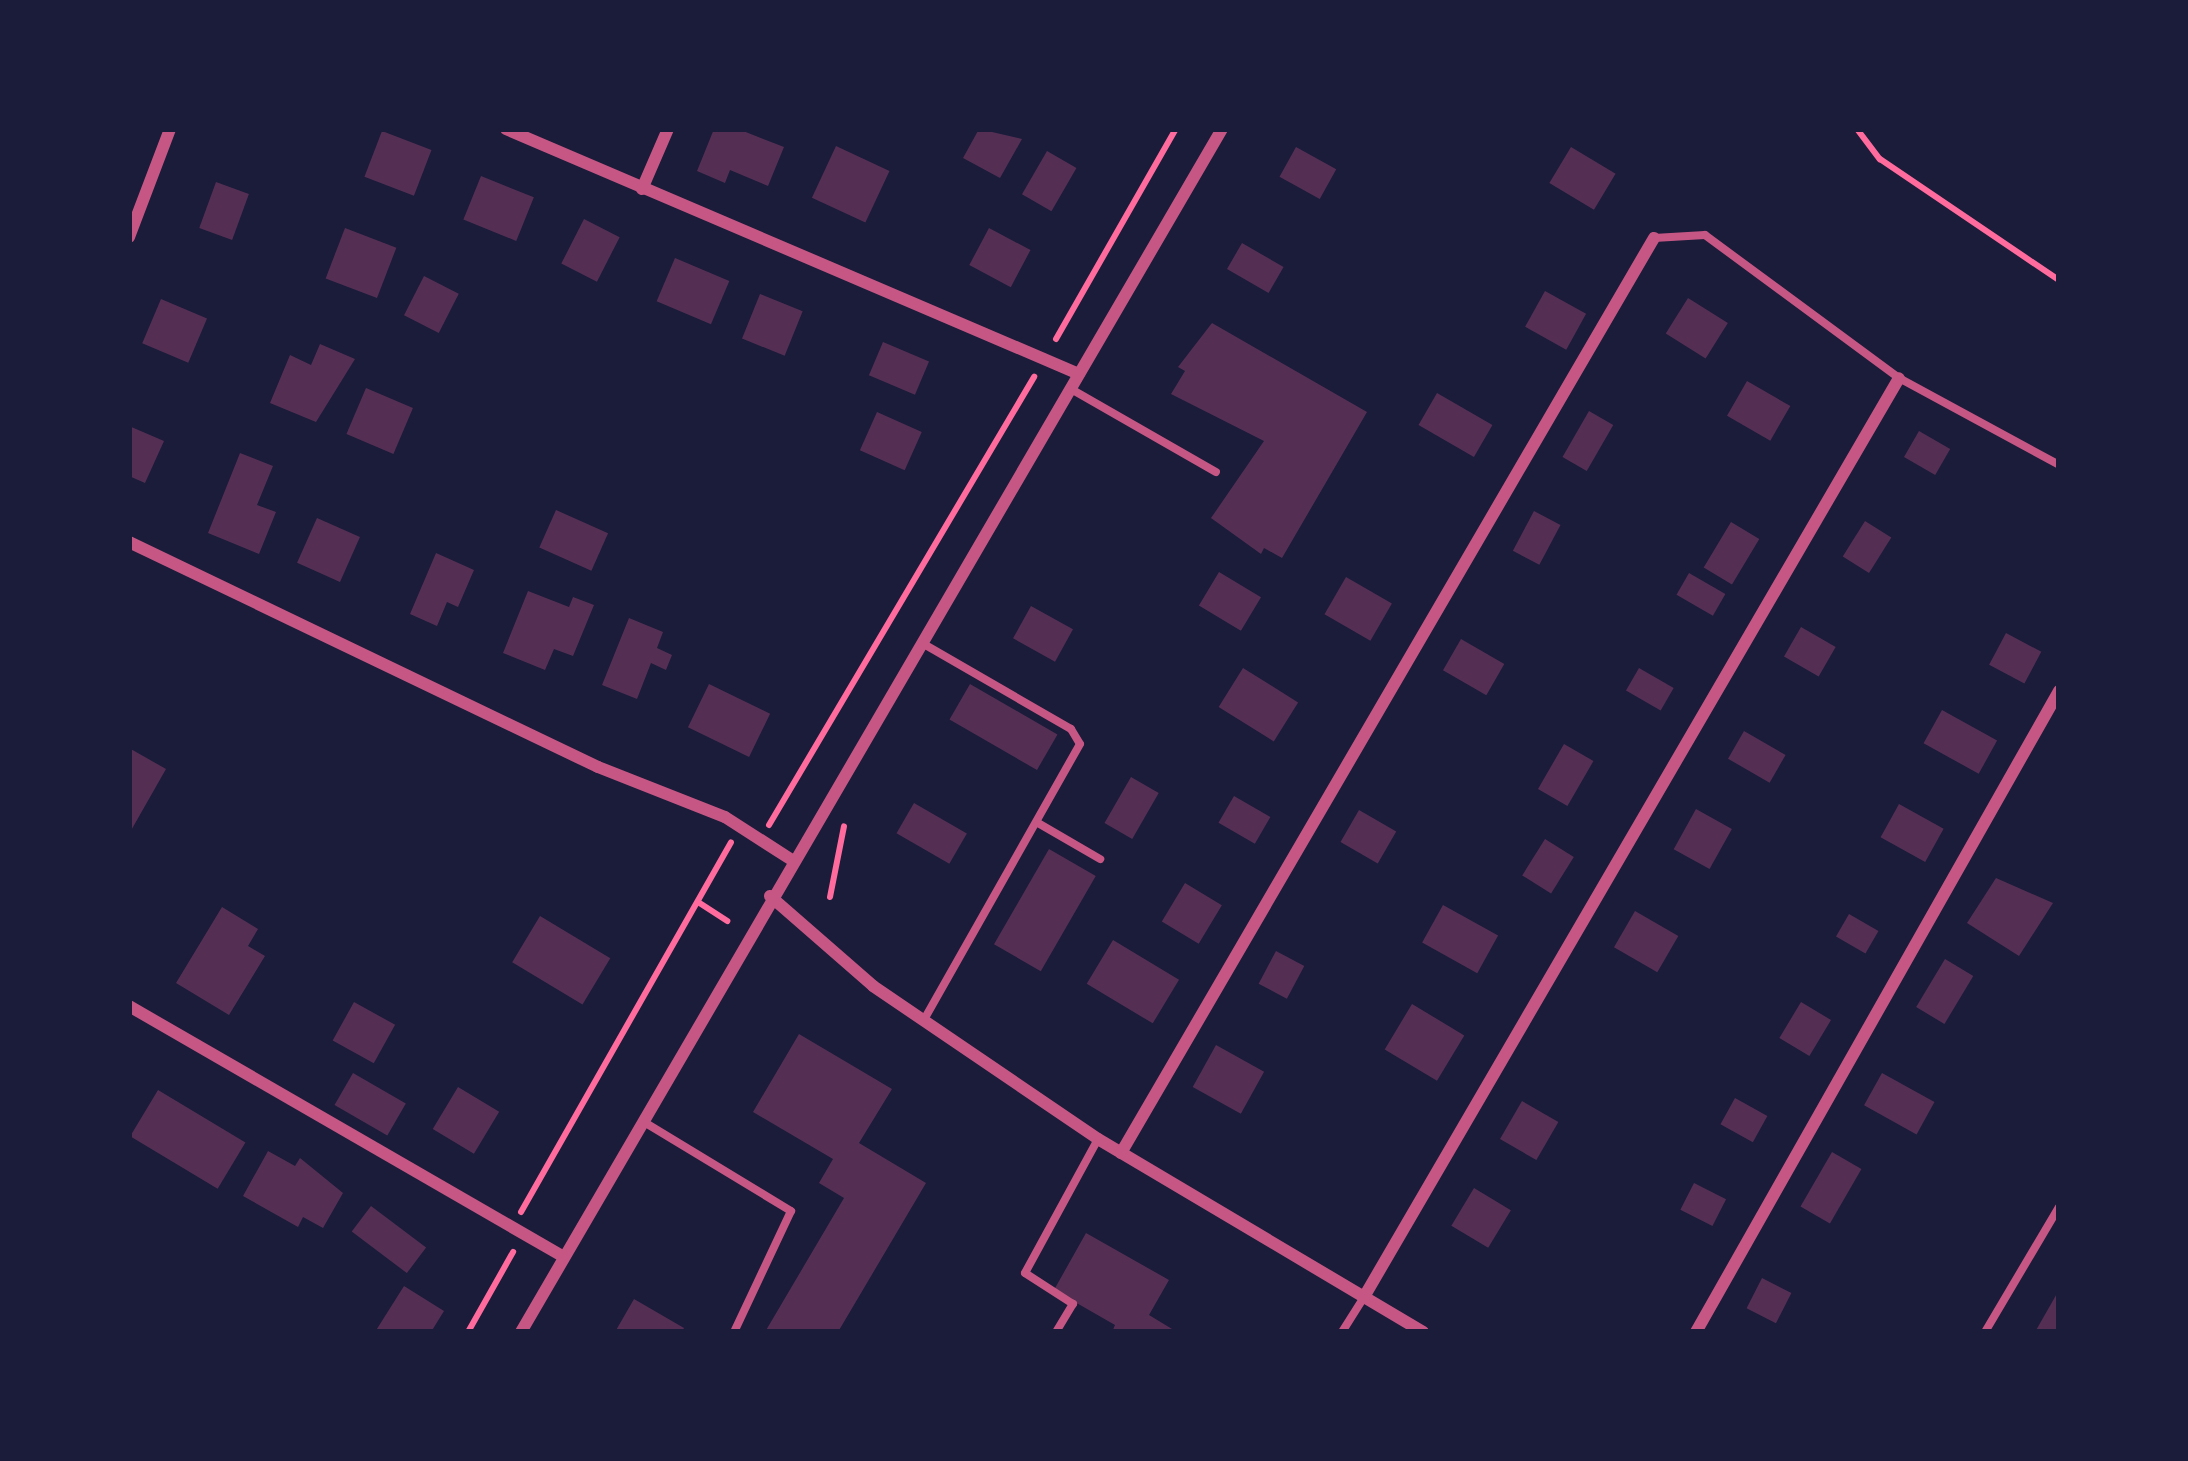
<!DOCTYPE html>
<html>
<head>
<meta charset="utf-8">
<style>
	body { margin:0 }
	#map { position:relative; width:2188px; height:1461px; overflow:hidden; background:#1b1b3a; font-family:"Crimson Pro",serif }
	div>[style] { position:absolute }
	.building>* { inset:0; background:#542f53; transform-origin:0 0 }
	.path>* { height:6px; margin:-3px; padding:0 3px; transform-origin:3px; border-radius:3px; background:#ff6b9d }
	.service>* { height:8px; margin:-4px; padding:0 4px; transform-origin:4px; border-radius:4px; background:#c65784 }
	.minor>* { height:12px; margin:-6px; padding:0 6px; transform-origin:6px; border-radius:6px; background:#c65784 }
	span { translate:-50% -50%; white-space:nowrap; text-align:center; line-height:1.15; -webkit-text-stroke:12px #1b1b3a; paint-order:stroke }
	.frame { position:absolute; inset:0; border:132px solid #1b1b3a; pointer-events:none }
</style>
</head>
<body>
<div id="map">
	<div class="building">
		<div style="clip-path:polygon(714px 129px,738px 129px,784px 147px,768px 186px,730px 170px,725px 183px,697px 171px)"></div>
		<div style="clip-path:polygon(979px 129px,1022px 139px,1000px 178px,963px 158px)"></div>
		<div style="left:382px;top:131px;width:53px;height:49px;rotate:21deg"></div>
		<div style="left:836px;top:146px;width:59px;height:57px;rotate:25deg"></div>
		<div style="left:1296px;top:147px;width:46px;height:34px;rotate:29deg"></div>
		<div style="left:1571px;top:147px;width:52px;height:42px;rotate:31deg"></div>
		<div style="left:1047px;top:151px;width:34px;height:50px;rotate:30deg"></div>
		<div style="left:481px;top:176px;width:57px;height:47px;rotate:22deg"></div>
		<div style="left:216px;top:182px;width:35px;height:49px;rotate:20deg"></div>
		<div style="left:584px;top:219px;width:40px;height:50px;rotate:27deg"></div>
		<div style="left:345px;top:228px;width:55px;height:54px;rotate:21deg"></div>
		<div style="left:989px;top:228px;width:47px;height:42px;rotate:28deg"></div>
		<div style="left:1242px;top:243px;width:48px;height:30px;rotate:30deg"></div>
		<div style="left:675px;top:258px;width:59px;height:47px;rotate:23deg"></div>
		<div style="left:424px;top:276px;width:39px;height:44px;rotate:27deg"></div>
		<div style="left:1545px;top:291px;width:47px;height:41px;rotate:29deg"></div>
		<div style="left:760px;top:294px;width:46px;height:48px;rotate:22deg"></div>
		<div style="left:1688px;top:298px;width:47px;height:42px;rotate:32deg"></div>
		<div style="left:161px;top:299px;width:50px;height:48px;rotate:23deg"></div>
		<div style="clip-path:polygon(1212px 323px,1367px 412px,1282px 558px,1264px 548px,1261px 554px,1211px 518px,1264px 441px,1171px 394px,1185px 371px,1178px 367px)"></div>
		<div style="left:883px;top:342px;width:50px;height:36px;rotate:23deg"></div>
		<div style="clip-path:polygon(320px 344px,355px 359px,316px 422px,270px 403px,290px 355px,311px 365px)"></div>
		<div style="left:1747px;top:381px;width:50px;height:40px;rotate:30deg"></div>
		<div style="left:366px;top:388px;width:51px;height:50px;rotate:23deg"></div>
		<div style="left:1437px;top:393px;width:64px;height:37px;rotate:30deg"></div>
		<div style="left:1589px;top:411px;width:28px;height:53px;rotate:30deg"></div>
		<div style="left:877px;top:412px;width:49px;height:42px;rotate:24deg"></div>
		<div style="clip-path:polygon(129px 426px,164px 441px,145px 483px,129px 476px)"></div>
		<div style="left:1919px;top:431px;width:36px;height:30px;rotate:30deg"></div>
		<div style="clip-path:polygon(240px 453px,273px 466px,257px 505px,276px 512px,259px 554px,208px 533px)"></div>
		<div style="left:556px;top:510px;width:57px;height:41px;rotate:24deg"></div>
		<div style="left:1534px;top:511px;width:30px;height:45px;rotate:28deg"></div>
		<div style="left:317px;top:518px;width:47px;height:49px;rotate:24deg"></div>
		<div style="left:1865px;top:521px;width:31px;height:42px;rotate:32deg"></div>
		<div style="left:1731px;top:522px;width:33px;height:53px;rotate:31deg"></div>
		<div style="clip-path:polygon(436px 553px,474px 570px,458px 607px,447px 602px,437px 626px,410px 614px)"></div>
		<div style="left:1219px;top:572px;width:49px;height:39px;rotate:31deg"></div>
		<div style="left:1689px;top:573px;width:42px;height:25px;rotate:30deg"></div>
		<div style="left:1346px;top:577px;width:53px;height:43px;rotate:30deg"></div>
		<div style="clip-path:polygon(528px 591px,569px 607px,573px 597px,594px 605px,573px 656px,554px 649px,545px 670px,503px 653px)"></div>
		<div style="left:1031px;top:606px;width:48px;height:37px;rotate:29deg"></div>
		<div style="clip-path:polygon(629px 618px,663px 632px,657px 648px,672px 655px,666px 670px,651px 663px,637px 699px,602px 685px)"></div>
		<div style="left:1801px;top:627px;width:40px;height:34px;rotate:30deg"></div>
		<div style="left:2006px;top:633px;width:40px;height:36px;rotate:28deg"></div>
		<div style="left:1461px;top:639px;width:50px;height:36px;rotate:30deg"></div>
		<div style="left:1243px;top:668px;width:65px;height:46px;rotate:32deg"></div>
		<div style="left:1639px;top:668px;width:40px;height:26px;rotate:30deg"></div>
		<div style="left:709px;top:684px;width:68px;height:48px;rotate:26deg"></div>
		<div style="left:970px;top:684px;width:101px;height:41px;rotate:30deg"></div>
		<div style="left:1942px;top:710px;width:63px;height:38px;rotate:29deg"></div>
		<div style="left:1744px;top:731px;width:48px;height:32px;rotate:30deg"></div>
		<div style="left:1564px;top:744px;width:34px;height:52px;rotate:30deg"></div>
		<div style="clip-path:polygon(129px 748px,166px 769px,129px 834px)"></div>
		<div style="left:1131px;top:777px;width:32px;height:53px;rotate:30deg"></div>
		<div style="left:1234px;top:796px;width:42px;height:31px;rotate:30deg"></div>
		<div style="left:914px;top:803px;width:61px;height:35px;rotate:30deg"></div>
		<div style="left:1899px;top:804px;width:51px;height:38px;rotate:29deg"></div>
		<div style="left:1696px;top:809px;width:41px;height:46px;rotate:29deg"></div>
		<div style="left:1359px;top:810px;width:43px;height:37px;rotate:30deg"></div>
		<div style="left:1545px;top:839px;width:34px;height:43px;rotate:32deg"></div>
		<div style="left:1049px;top:849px;width:54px;height:110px;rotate:30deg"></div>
		<div style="clip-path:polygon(1996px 878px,2053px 903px,2019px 956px,1967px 923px)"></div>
		<div style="left:1185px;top:883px;width:43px;height:45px;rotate:31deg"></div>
		<div style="left:1443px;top:905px;width:63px;height:43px;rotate:29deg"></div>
		<div style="clip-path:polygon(222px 907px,258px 929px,248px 946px,265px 956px,229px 1015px,176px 983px)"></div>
		<div style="left:1635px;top:911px;width:50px;height:42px;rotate:30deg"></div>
		<div style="left:1849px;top:914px;width:34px;height:26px;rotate:30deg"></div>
		<div style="left:540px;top:916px;width:82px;height:54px;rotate:31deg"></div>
		<div style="left:1113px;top:940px;width:77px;height:51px;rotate:31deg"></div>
		<div style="left:1276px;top:951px;width:32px;height:37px;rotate:28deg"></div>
		<div style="left:1945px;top:959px;width:33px;height:56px;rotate:31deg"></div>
		<div style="left:354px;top:1002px;width:47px;height:44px;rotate:29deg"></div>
		<div style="left:1801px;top:1002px;width:35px;height:42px;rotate:31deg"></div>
		<div style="left:1412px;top:1004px;width:61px;height:53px;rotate:31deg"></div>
		<div style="clip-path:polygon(799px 1034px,892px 1089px,859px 1143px,926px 1183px,838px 1332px,765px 1332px,844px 1198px,819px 1183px,833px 1159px,753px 1112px)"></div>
		<div style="left:1216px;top:1045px;width:55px;height:48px;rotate:29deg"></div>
		<div style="left:353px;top:1073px;width:61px;height:37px;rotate:30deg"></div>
		<div style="left:1882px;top:1073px;width:60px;height:37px;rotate:29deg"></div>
		<div style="left:458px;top:1087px;width:48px;height:49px;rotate:31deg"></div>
		<div style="left:158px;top:1090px;width:102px;height:54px;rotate:31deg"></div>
		<div style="left:1735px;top:1098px;width:37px;height:30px;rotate:29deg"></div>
		<div style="left:1522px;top:1101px;width:42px;height:44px;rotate:30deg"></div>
		<div style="clip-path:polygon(268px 1151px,295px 1166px,300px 1158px,343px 1193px,323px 1228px,303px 1217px,298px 1227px,243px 1196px)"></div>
		<div style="left:1832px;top:1152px;width:34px;height:63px;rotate:30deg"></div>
		<div style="left:1694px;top:1183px;width:36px;height:30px;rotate:27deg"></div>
		<div style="left:1474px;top:1188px;width:43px;height:44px;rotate:31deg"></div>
		<div style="left:371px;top:1206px;width:69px;height:32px;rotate:37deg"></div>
		<div style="clip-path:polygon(1086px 1233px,1169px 1280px,1149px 1315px,1177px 1332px,1112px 1332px,1115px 1325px,1054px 1290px)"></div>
		<div style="left:1762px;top:1278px;width:33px;height:34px;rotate:27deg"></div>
		<div style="clip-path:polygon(404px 1286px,444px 1311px,431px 1332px,375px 1332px)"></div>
		<div style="clip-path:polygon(2059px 1290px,2059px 1332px,2035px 1332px)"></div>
		<div style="clip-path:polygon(634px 1299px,684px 1328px,682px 1332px,615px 1332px)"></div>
	</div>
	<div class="path">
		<div style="left:1857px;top:129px;width:38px;rotate:53deg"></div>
		<div style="left:1880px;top:159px;width:216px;rotate:34.1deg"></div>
		<div style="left:1056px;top:339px;width:242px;rotate:-60.3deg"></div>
		<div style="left:769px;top:825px;width:521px;rotate:-59.39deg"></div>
		<div style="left:830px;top:897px;width:72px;rotate:-78.8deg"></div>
		<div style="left:698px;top:902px;width:35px;rotate:33deg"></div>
		<div style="left:521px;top:1212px;width:425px;rotate:-60.4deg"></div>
		<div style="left:468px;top:1332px;width:92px;rotate:-60.6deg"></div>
	</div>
	<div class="service">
		<div style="left:1654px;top:238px;width:51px;rotate:-3.4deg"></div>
		<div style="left:1705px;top:235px;width:241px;rotate:36.4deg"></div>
		<div style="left:1899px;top:378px;width:182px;rotate:28.5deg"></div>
		<div style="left:1071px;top:389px;width:167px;rotate:29.8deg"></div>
		<div style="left:922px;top:643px;width:172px;rotate:30deg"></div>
		<div style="left:1071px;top:729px;width:17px;rotate:59deg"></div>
		<div style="left:1080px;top:744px;width:319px;rotate:119.5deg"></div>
		<div style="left:1038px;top:823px;width:72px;rotate:30.1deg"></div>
		<div style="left:644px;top:1122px;width:172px;rotate:31.2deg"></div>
		<div style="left:791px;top:1211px;width:134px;rotate:115.2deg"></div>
		<div style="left:1056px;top:1332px;width:33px;rotate:-59deg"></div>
		<div style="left:1073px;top:1304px;width:57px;rotate:-147.1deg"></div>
		<div style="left:1025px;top:1273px;width:153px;rotate:-61.4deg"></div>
		<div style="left:1342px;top:1332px;width:41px;rotate:-57.8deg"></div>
		<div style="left:1985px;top:1332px;width:145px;rotate:-59.4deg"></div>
	</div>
	<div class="minor">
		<div style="left:506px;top:129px;width:623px;rotate:23.15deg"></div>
		<div style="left:642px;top:189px;width:65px;rotate:-66.6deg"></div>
		<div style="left:129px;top:237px;width:116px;rotate:-69.2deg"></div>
		<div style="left:129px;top:542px;width:520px;rotate:25.63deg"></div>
		<div style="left:598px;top:767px;width:136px;rotate:21.5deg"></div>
		<div style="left:725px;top:817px;width:80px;rotate:32.7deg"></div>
		<div style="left:770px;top:896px;width:137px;rotate:41.1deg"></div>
		<div style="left:873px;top:986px;width:272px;rotate:34.2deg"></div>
		<div style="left:1098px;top:1139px;width:378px;rotate:30.7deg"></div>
		<div style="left:129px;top:1006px;width:502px;rotate:29.99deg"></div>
		<div style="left:1121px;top:1153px;width:1059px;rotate:-59.78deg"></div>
		<div style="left:1364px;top:1297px;width:1063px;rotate:-59.79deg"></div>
		<div style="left:521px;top:1332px;width:1392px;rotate:-59.77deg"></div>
		<div style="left:1696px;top:1332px;width:737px;rotate:-60.48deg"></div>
	</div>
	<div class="frame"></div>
</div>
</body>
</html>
